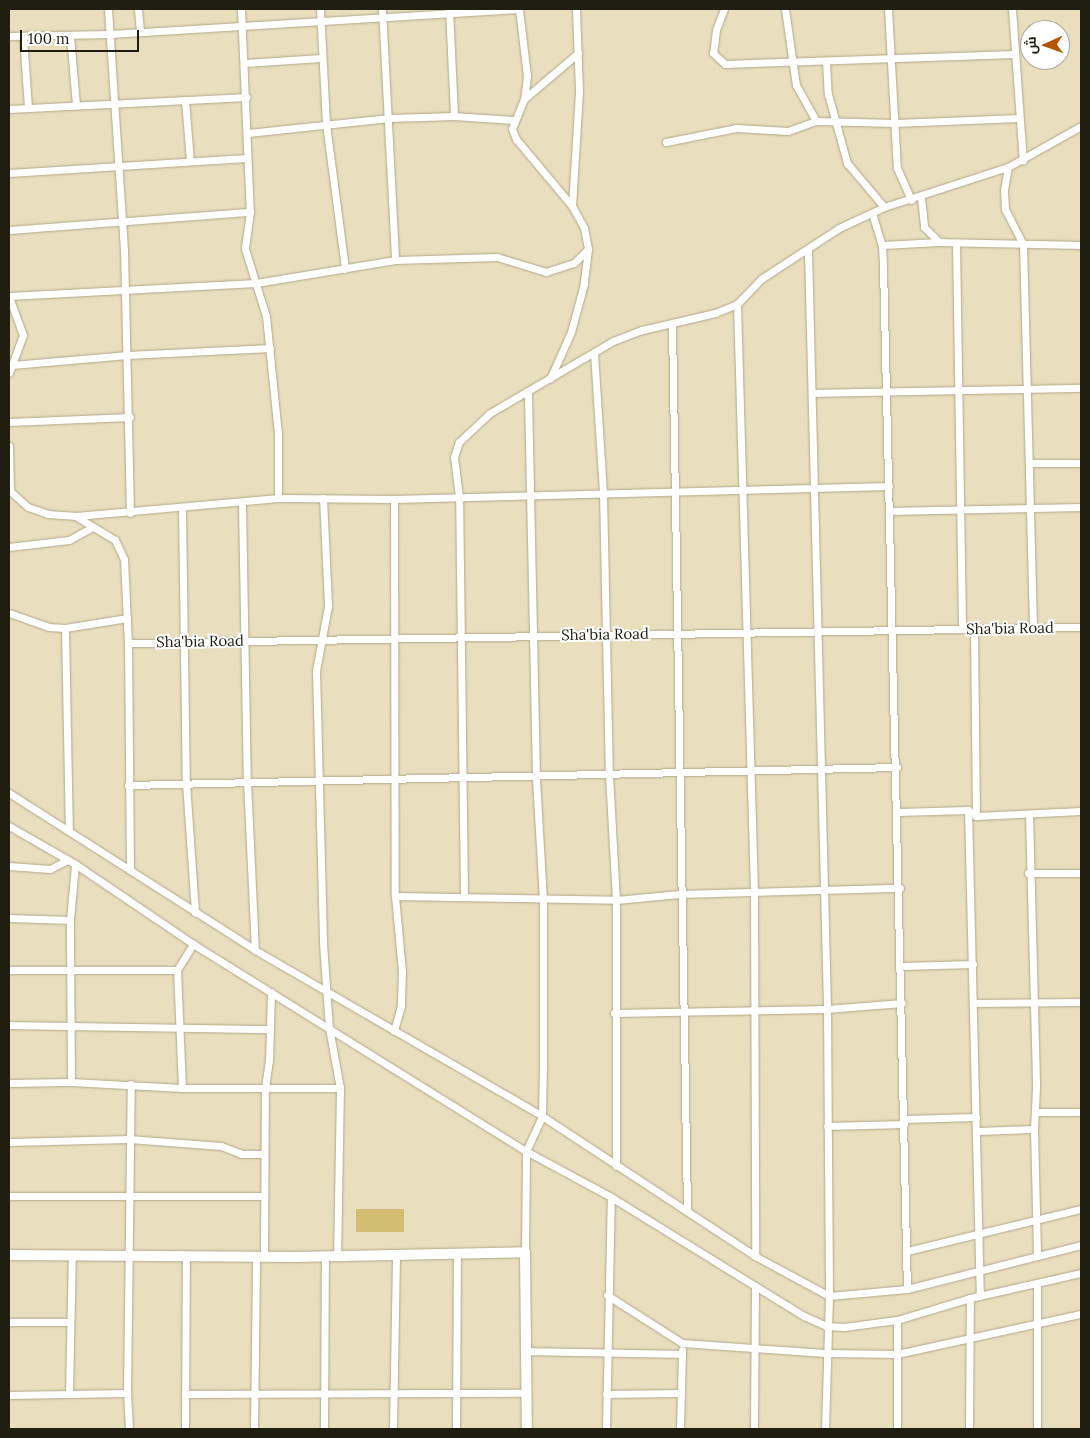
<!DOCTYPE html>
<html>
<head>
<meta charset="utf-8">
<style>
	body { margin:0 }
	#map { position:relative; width:1090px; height:1438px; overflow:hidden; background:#e9dfbf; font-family:Lora,Cairo,serif }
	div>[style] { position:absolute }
	.green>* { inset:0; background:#d3bc74; transform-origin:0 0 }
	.roads { filter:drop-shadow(0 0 1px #b1a789) drop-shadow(0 0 1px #b1a789) }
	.street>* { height:7px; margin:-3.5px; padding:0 3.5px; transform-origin:3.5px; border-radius:3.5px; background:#fff }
	.secondary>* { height:10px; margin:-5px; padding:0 5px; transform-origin:5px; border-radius:5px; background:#fff }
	span { translate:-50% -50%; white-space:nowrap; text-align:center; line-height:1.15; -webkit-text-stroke:4px #fff; paint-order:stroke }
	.street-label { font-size:15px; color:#201d11 }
	.frame { position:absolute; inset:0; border:10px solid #201d11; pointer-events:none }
	.north { position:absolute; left:1020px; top:20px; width:50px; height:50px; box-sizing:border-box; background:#fff; border:1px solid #a6a5a0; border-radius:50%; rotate:268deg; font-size:14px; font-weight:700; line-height:20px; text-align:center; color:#201d11 }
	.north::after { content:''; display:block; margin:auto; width:18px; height:22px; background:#b35503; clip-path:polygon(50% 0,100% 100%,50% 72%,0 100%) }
	.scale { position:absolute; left:20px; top:30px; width:119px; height:22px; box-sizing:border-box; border:2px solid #201d11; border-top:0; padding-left:6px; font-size:15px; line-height:18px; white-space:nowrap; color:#201d11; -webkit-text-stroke:4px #fff; paint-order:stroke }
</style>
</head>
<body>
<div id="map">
	<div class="green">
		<div style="left:356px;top:1209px;width:48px;height:23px"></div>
	</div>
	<div class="roads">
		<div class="street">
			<div style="left:108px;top:9px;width:241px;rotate:86.2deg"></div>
			<div style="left:124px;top:249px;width:264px;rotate:88.7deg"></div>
			<div style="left:138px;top:9px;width:23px;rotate:85deg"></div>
			<div style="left:241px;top:9px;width:203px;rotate:87.5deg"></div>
			<div style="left:250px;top:212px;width:37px;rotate:98deg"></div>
			<div style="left:245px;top:249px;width:70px;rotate:72.6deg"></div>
			<div style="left:266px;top:316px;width:119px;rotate:84.2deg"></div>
			<div style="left:278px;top:434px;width:64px;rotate:90deg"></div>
			<div style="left:320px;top:9px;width:115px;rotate:87deg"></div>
			<div style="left:326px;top:124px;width:146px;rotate:82.5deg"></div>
			<div style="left:382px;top:9px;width:251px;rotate:87deg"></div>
			<div style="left:395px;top:260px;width:102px;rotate:-1.7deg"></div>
			<div style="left:497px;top:257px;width:51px;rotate:17deg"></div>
			<div style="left:546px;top:272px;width:29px;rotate:-18deg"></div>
			<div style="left:574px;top:263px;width:20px;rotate:-45deg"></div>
			<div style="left:449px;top:9px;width:107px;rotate:87.3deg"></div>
			<div style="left:519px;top:9px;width:67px;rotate:83.2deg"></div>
			<div style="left:527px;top:76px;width:23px;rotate:97deg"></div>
			<div style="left:524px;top:99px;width:32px;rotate:112deg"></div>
			<div style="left:512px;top:129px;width:11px;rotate:68deg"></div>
			<div style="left:516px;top:139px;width:87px;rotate:50.1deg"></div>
			<div style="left:572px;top:206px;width:25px;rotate:61deg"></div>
			<div style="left:584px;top:228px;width:21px;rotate:79deg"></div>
			<div style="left:588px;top:249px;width:35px;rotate:97deg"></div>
			<div style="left:584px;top:284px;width:50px;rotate:105.2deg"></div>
			<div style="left:571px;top:332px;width:51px;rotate:114.1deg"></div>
			<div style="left:724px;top:9px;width:22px;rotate:111deg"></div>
			<div style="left:716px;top:30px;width:23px;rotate:97deg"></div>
			<div style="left:713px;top:53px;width:16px;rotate:43deg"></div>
			<div style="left:725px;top:64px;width:290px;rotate:-2deg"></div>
			<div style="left:785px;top:9px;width:77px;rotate:81.8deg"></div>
			<div style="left:796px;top:85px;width:41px;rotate:60.9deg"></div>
			<div style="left:888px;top:9px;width:159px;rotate:86.8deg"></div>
			<div style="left:897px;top:168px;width:35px;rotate:66deg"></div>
			<div style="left:1012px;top:9px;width:152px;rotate:85.9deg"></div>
			<div style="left:70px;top:35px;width:70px;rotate:85.1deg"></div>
			<div style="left:9px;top:36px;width:101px;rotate:-1.1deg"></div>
			<div style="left:110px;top:34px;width:410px;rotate:-3.5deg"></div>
			<div style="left:23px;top:36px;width:72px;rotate:86deg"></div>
			<div style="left:826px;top:61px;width:33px;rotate:87deg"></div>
			<div style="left:828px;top:94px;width:72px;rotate:74.6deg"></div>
			<div style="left:847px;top:163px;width:57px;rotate:49.9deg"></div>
			<div style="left:245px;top:63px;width:76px;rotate:-3.8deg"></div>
			<div style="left:524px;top:99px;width:71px;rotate:-40.4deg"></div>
			<div style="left:185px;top:100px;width:61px;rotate:85.3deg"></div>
			<div style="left:9px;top:109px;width:238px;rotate:-2.9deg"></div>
			<div style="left:248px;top:133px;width:142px;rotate:-6.1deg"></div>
			<div style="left:389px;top:118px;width:65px;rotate:-1.8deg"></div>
			<div style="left:454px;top:116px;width:59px;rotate:3.9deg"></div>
			<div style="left:666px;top:142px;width:71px;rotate:-11.3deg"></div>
			<div style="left:736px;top:128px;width:52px;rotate:3.3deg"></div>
			<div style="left:788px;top:131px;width:30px;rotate:-20deg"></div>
			<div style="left:816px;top:121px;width:79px;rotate:1.5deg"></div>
			<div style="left:895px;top:123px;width:124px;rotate:-2.3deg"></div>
			<div style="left:1008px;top:167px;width:23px;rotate:100deg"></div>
			<div style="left:1004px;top:190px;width:19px;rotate:87deg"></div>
			<div style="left:1005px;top:209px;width:39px;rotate:63deg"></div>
			<div style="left:1023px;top:244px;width:384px;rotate:88.5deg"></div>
			<div style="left:9px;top:173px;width:238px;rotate:-3.6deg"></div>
			<div style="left:921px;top:197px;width:30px;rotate:84deg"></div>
			<div style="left:924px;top:227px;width:21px;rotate:45deg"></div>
			<div style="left:572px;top:206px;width:115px;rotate:-86.5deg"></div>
			<div style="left:579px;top:91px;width:82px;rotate:-92.1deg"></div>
			<div style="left:872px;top:213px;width:34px;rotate:73deg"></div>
			<div style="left:882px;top:245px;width:20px;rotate:87deg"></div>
			<div style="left:883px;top:265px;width:1024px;rotate:88.66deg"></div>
			<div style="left:9px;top:230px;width:242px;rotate:-4.3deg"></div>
			<div style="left:956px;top:243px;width:386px;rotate:89.1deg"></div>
			<div style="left:882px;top:245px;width:57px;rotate:-3deg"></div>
			<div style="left:939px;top:242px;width:142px;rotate:1.2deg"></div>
			<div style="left:808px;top:251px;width:758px;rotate:88.56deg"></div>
			<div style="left:827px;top:1009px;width:287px;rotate:89.6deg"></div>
			<div style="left:829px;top:1296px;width:133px;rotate:91.7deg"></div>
			<div style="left:9px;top:296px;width:247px;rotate:-3deg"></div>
			<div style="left:256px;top:283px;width:141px;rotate:-9.4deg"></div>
			<div style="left:9px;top:297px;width:40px;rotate:69.8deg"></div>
			<div style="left:23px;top:335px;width:40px;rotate:110.2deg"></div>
			<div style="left:737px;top:304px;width:588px;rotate:88.34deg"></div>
			<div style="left:754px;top:892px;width:364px;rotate:89.8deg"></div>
			<div style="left:672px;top:324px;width:887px;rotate:89.03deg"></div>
			<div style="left:594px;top:353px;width:140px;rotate:86.3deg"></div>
			<div style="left:603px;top:493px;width:282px;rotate:88.8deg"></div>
			<div style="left:609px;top:775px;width:125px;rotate:86.8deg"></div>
			<div style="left:616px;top:900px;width:266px;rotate:90deg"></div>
			<div style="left:12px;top:365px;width:116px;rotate:-4.9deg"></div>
			<div style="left:128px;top:355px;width:142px;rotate:-2.8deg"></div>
			<div style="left:812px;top:393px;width:269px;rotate:-1.1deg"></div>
			<div style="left:9px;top:422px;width:121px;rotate:-2.4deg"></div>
			<div style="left:9px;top:446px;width:45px;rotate:88.7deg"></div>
			<div style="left:1029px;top:463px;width:52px"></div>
			<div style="left:9px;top:490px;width:25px;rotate:42deg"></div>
			<div style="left:28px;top:507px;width:21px;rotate:19deg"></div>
			<div style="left:48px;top:514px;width:28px;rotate:4deg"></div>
			<div style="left:76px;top:516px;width:203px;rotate:-5.1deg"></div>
			<div style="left:278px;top:498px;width:116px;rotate:0.5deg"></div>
			<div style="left:394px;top:499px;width:495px;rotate:-1.5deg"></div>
			<div style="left:323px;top:498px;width:108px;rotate:87.3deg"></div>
			<div style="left:328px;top:606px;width:66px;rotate:100.5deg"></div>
			<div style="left:316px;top:671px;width:272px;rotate:88.5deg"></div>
			<div style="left:323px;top:943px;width:85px;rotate:86deg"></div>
			<div style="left:329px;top:1028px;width:61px;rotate:79.6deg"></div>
			<div style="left:340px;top:1088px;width:169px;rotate:91deg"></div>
			<div style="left:394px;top:499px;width:397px;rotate:89.9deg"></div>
			<div style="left:395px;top:896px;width:76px;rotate:84.7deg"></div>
			<div style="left:402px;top:972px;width:34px;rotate:92deg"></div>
			<div style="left:401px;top:1006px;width:26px;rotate:106deg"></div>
			<div style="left:242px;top:503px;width:278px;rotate:89deg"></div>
			<div style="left:247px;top:781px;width:169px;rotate:87.3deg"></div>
			<div style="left:182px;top:509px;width:274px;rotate:89.2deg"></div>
			<div style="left:186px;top:783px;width:130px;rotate:86deg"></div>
			<div style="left:890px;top:511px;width:191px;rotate:-1.2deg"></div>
			<div style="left:77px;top:517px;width:44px;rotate:31.2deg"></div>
			<div style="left:115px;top:540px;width:21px;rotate:65deg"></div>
			<div style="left:124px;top:559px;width:84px;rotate:87.3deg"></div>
			<div style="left:128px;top:643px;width:227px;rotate:89.5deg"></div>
			<div style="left:9px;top:547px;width:60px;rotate:-6.7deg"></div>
			<div style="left:69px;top:540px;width:26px;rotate:-29deg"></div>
			<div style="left:9px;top:613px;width:42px;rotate:19.3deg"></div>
			<div style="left:49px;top:627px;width:16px;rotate:4deg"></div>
			<div style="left:65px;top:628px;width:63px;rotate:-9.2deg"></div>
			<div style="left:65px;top:628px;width:202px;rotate:88.9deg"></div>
			<div style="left:974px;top:629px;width:187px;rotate:89.4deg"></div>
			<div style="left:128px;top:643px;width:953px;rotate:-0.96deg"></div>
			<div style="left:128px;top:785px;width:769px;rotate:-1.34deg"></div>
			<div style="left:9px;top:793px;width:292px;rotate:32.5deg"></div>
			<div style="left:255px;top:950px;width:332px;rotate:30deg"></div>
			<div style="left:542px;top:1116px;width:255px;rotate:33.3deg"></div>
			<div style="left:755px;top:1256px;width:84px;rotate:28.4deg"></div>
			<div style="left:829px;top:1296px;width:78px;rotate:-5.1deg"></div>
			<div style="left:907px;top:1289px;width:179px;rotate:-14.2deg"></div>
			<div style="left:968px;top:810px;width:486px;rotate:88.6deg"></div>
			<div style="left:898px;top:812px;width:70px;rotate:-1.6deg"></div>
			<div style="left:968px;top:810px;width:10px;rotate:37deg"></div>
			<div style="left:976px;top:816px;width:105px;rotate:-2.7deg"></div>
			<div style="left:1029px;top:814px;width:274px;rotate:88.5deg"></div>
			<div style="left:1036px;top:1088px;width:41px;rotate:92.8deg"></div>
			<div style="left:1034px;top:1129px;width:127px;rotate:88.6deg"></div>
			<div style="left:9px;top:826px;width:76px;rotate:29.9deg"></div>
			<div style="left:75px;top:864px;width:143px;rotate:34.1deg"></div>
			<div style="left:193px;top:944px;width:392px;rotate:31.9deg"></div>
			<div style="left:526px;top:1151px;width:97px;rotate:28.4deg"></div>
			<div style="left:611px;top:1197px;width:227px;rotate:31.7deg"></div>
			<div style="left:804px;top:1316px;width:24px;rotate:24deg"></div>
			<div style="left:826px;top:1326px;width:18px;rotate:3deg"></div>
			<div style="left:844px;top:1327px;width:53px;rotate:-7.5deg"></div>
			<div style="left:897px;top:1320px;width:76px;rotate:-16.8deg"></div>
			<div style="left:970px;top:1298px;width:114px;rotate:-12.7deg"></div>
			<div style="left:9px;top:866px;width:41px;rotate:4.2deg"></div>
			<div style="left:50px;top:869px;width:20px;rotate:-27deg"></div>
			<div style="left:1028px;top:873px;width:53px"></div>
			<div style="left:395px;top:896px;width:221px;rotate:1deg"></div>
			<div style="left:616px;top:900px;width:64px;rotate:-5.4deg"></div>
			<div style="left:680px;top:894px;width:220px;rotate:-1.6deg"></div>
			<div style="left:464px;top:896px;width:399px;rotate:-90.7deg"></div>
			<div style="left:459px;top:497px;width:40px;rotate:-97.1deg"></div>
			<div style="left:454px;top:457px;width:16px;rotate:-72deg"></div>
			<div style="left:459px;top:442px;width:42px;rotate:-43.1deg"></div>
			<div style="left:490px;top:413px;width:143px;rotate:-30.3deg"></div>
			<div style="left:613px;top:341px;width:31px;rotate:-21deg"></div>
			<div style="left:642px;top:330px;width:75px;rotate:-13.1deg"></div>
			<div style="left:715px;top:313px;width:24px;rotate:-22deg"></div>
			<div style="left:737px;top:304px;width:35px;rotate:-46deg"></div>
			<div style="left:761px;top:279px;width:93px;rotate:-33.2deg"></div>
			<div style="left:839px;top:228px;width:50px;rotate:-25deg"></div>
			<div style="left:884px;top:207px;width:130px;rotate:-17.9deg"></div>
			<div style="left:1008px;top:167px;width:84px;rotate:-29.3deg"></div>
			<div style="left:9px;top:918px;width:61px;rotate:1.9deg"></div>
			<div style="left:902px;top:966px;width:71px;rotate:-1.6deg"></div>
			<div style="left:9px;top:970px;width:168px"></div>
			<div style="left:974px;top:1003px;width:107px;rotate:-0.5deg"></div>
			<div style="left:614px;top:1013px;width:213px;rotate:-1.1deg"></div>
			<div style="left:827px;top:1009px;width:75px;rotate:-4.6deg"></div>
			<div style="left:9px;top:1025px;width:261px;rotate:0.9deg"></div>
			<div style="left:71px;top:1082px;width:162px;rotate:-90.4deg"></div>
			<div style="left:70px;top:920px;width:56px;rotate:-84.9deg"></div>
			<div style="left:9px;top:1083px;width:62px;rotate:-0.9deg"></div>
			<div style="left:71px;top:1082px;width:111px;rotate:3.1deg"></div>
			<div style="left:182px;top:1088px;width:158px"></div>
			<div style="left:182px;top:1088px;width:118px;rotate:-92.4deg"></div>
			<div style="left:177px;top:970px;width:31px;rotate:-58deg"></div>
			<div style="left:1035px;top:1112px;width:46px"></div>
			<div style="left:905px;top:1119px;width:71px;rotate:-1.6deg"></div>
			<div style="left:827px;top:1126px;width:77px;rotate:-1.5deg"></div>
			<div style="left:977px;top:1131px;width:57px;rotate:-2deg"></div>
			<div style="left:9px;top:1142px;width:120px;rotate:-1.4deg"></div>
			<div style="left:129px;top:1139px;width:92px;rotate:4.4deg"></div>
			<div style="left:221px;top:1146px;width:22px;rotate:21deg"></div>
			<div style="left:242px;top:1154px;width:21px"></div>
			<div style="left:9px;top:1196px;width:254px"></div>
			<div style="left:907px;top:1251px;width:179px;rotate:-13.6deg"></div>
			<div style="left:525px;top:1252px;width:101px;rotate:-89.4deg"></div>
			<div style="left:526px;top:1151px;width:38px;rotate:-65deg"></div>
			<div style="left:542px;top:1116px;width:54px;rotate:-88.9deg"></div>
			<div style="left:543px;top:1062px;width:162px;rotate:-90deg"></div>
			<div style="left:543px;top:900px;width:123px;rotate:-93.3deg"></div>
			<div style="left:536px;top:777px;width:386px;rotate:-91.2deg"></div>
			<div style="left:264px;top:1257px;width:169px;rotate:-89.7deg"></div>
			<div style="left:265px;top:1088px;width:27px;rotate:-82deg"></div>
			<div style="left:269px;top:1061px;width:69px;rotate:-88.3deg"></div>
			<div style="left:607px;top:1295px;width:89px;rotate:32.6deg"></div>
			<div style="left:682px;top:1343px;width:143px;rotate:4deg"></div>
			<div style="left:825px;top:1353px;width:72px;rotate:0.8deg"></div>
			<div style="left:897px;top:1354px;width:188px;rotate:-12.3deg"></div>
			<div style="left:9px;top:1322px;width:60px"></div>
			<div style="left:527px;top:1351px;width:155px;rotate:1.1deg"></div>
			<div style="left:69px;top:1393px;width:138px;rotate:-88.8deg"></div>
			<div style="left:185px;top:1394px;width:342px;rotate:-0.2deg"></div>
			<div style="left:606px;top:1394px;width:74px;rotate:-0.8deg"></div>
			<div style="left:9px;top:1395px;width:118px;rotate:-1deg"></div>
			<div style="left:129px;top:1429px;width:36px;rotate:-93deg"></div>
			<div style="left:127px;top:1393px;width:309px;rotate:-89.3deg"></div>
			<div style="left:185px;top:1429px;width:172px;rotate:-89.7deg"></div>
			<div style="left:254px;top:1429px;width:172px;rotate:-89.3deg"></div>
			<div style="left:324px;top:1429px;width:172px;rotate:-89.7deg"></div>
			<div style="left:393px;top:1429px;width:174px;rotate:-89deg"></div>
			<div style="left:456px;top:1429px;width:175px;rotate:-89.7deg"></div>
			<div style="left:606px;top:1429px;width:232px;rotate:-88.8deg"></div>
			<div style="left:680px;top:1429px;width:79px;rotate:-88.5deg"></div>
			<div style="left:754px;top:1429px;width:143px;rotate:-89.6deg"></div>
			<div style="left:897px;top:1429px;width:109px;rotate:-90deg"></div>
			<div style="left:969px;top:1429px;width:131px;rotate:-89.6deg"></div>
			<div style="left:1037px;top:1429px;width:146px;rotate:-90deg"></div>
		</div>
		<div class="secondary">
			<div style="left:9px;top:1255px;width:286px;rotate:0.4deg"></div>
			<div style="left:295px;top:1257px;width:230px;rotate:-1.2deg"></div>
			<div style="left:525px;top:1252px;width:177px;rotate:89.4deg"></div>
		</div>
	</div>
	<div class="street-label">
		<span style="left:1010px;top:628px;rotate:-1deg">Sha'bia Road</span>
		<span style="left:605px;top:634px;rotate:-1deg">Sha'bia Road</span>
		<span style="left:200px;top:641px;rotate:-1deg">Sha'bia Road</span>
	</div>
	<div class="frame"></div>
	<div class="north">ش</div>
	<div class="scale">100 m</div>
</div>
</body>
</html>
